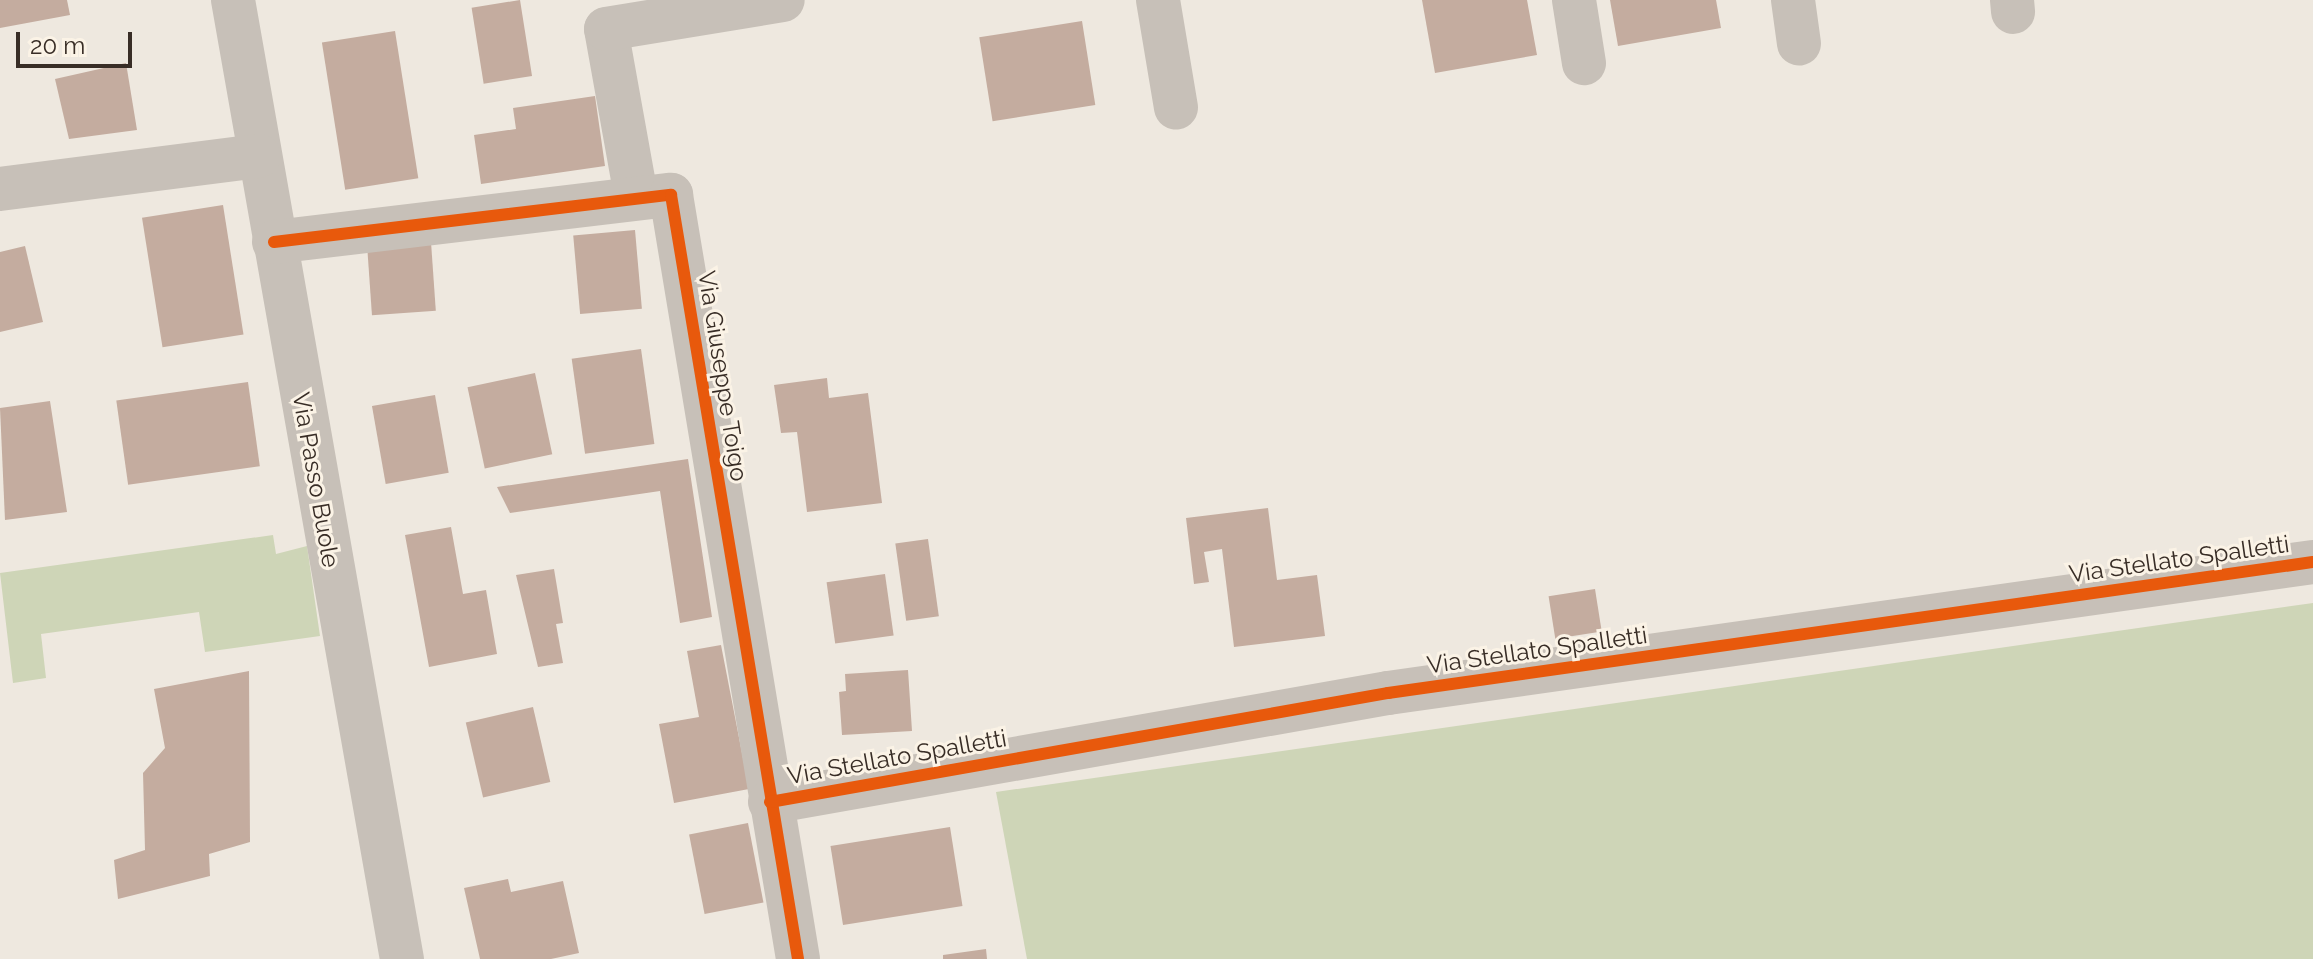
<!DOCTYPE html>
<html>
<head>
<meta charset="utf-8">
<style>
	body { margin:0 }
	#map { position:relative; width:2313px; height:959px; overflow:hidden; background:#eee8df; font-family:Raleway,sans-serif }
	div>[style] { position:absolute }
	.green>* { inset:0; background:#ced5b7 }
	.building>* { inset:0; background:#c4ac9f; transform-origin:0 0 }
	.minor>* { height:44px; margin:-22px; padding:0 22px; transform-origin:22px; border-radius:22px; background:#c7c0b8 }
	.cycleway>* { height:12px; margin:-6px; padding:0 6px; transform-origin:6px; border-radius:6px; background:#e8590c }
	span { translate:-50% -50%; white-space:nowrap; text-align:center; line-height:1.15; -webkit-text-stroke:6px #fbf3e6; paint-order:stroke }
	.street-label { font-size:24px; color:#382d26 }
	.scale { position:absolute; left:16px; top:32px; width:116px; height:36px; box-sizing:border-box; border:4px solid #382d26; border-top:0; padding-left:10px; font-size:24px; line-height:28px; white-space:nowrap; color:#382d26; -webkit-text-stroke:6px #fbf3e6; paint-order:stroke }
</style>
</head>
<body>
<div id="map">
	<div class="green">
		<div style="clip-path:polygon(273px 535px,276px 554px,307px 546px,320px 636px,205px 652px,199px 612px,41px 634px,46px 678px,13px 683px,0 573px)"></div>
		<div style="clip-path:polygon(2313px 603px,2313px 959px,1027px 959px,996px 792px)"></div>
	</div>
	<div class="building">
		<div style="clip-path:polygon(0 0,67px 0,70px 15px,0 28px)"></div>
		<div style="left:520px;top:0;width:77px;height:49px;rotate:81deg"></div>
		<div style="clip-path:polygon(1422px 0,1527px 0,1537px 55px,1435px 73px)"></div>
		<div style="clip-path:polygon(1610px 0,1716px 0,1721px 28px,1618px 46px)"></div>
		<div style="left:1082px;top:21px;width:85px;height:104px;rotate:81deg"></div>
		<div style="left:395px;top:31px;width:149px;height:74px;rotate:81deg"></div>
		<div style="clip-path:polygon(126px 63px,137px 130px,69px 139px,55px 79px)"></div>
		<div style="clip-path:polygon(595px 96px,605px 166px,481px 184px,474px 135px,516px 129px,513px 108px)"></div>
		<div style="left:223px;top:205px;width:131px;height:82px;rotate:81deg"></div>
		<div style="left:635px;top:230px;width:79px;height:62px;rotate:85deg"></div>
		<div style="left:431px;top:242px;width:69px;height:64px;rotate:86deg"></div>
		<div style="clip-path:polygon(25px 246px,43px 322px,0 332px,0 252px)"></div>
		<div style="left:641px;top:349px;width:96px;height:70px;rotate:82deg"></div>
		<div style="left:535px;top:373px;width:83px;height:69px;rotate:78deg"></div>
		<div style="clip-path:polygon(827px 378px,829px 398px,868px 393px,882px 503px,807px 512px,797px 432px,781px 433px,774px 385px)"></div>
		<div style="left:248px;top:382px;width:85px;height:133px;rotate:82deg"></div>
		<div style="left:435px;top:395px;width:79px;height:64px;rotate:80deg"></div>
		<div style="clip-path:polygon(50px 401px,67px 512px,5px 520px,0 408px)"></div>
		<div style="clip-path:polygon(688px 459px,712px 617px,680px 623px,660px 491px,510px 513px,497px 487px)"></div>
		<div style="clip-path:polygon(1268px 508px,1277px 580px,1317px 575px,1325px 636px,1234px 647px,1222px 549px,1204px 552px,1209px 582px,1194px 584px,1186px 518px)"></div>
		<div style="clip-path:polygon(451px 527px,463px 594px,486px 590px,497px 654px,429px 667px,405px 535px)"></div>
		<div style="left:928px;top:539px;width:78px;height:33px;rotate:82deg"></div>
		<div style="clip-path:polygon(554px 569px,563px 623px,556px 624px,563px 663px,538px 667px,516px 575px)"></div>
		<div style="left:885px;top:574px;width:62px;height:59px;rotate:82deg"></div>
		<div style="left:1595px;top:589px;width:43px;height:47px;rotate:81deg"></div>
		<div style="clip-path:polygon(721px 645px,749px 789px,674px 803px,659px 724px,699px 717px,687px 651px)"></div>
		<div style="clip-path:polygon(908px 670px,912px 731px,842px 735px,839px 692px,846px 691px,845px 674px)"></div>
		<div style="clip-path:polygon(249px 671px,250px 842px,209px 854px,210px 876px,118px 899px,114px 860px,145px 850px,143px 773px,165px 748px,154px 689px)"></div>
		<div style="left:533px;top:707px;width:77px;height:69px;rotate:77deg"></div>
		<div style="left:748px;top:823px;width:81px;height:60px;rotate:79deg"></div>
		<div style="left:950px;top:827px;width:80px;height:121px;rotate:81deg"></div>
		<div style="clip-path:polygon(508px 879px,511px 892px,563px 881px,579px 953px,551px 959px,480px 959px,464px 888px)"></div>
		<div style="clip-path:polygon(986px 949px,987px 959px,943px 959px,943px 955px)"></div>
	</div>
	<div class="minor">
		<div style="left:233px;top:0;width:974px;rotate:80.01deg"></div>
		<div style="left:1158px;top:0;width:109px;rotate:80.5deg"></div>
		<div style="left:1574px;top:0;width:64px;rotate:81deg"></div>
		<div style="left:1793px;top:0;width:44px;rotate:82.2deg"></div>
		<div style="left:2012px;top:0;width:12px;rotate:85deg"></div>
		<div style="left:633px;top:179px;width:152px;rotate:-100.2deg"></div>
		<div style="left:606px;top:29px;width:179px;rotate:-9.3deg"></div>
		<div style="left:0;top:189px;width:261px;rotate:-7.3deg"></div>
		<div style="left:274px;top:242px;width:400px;rotate:-6.8deg"></div>
		<div style="left:671px;top:195px;width:774px;rotate:80.56deg"></div>
		<div style="left:770px;top:802px;width:628px;rotate:-10deg"></div>
		<div style="left:1388px;top:693px;width:934px;rotate:-8.06deg"></div>
	</div>
	<div class="cycleway">
		<div style="left:274px;top:242px;width:400px;rotate:-6.8deg"></div>
		<div style="left:671px;top:195px;width:774px;rotate:80.56deg"></div>
		<div style="left:770px;top:802px;width:628px;rotate:-10deg"></div>
		<div style="left:1388px;top:693px;width:934px;rotate:-8.06deg"></div>
	</div>
	<div class="street-label">
		<span style="left:723px;top:376px;rotate:81deg">Via Giuseppe Toigo</span>
		<span style="left:316px;top:480px;rotate:80deg">Via Passo Buole</span>
		<span style="left:2179px;top:559px;rotate:-8deg">Via Stellato Spalletti</span>
		<span style="left:1537px;top:650px;rotate:-8deg">Via Stellato Spalletti</span>
		<span style="left:897px;top:757px;rotate:-10deg">Via Stellato Spalletti</span>
	</div>
	<div class="scale">20 m</div>
</div>
</body>
</html>
